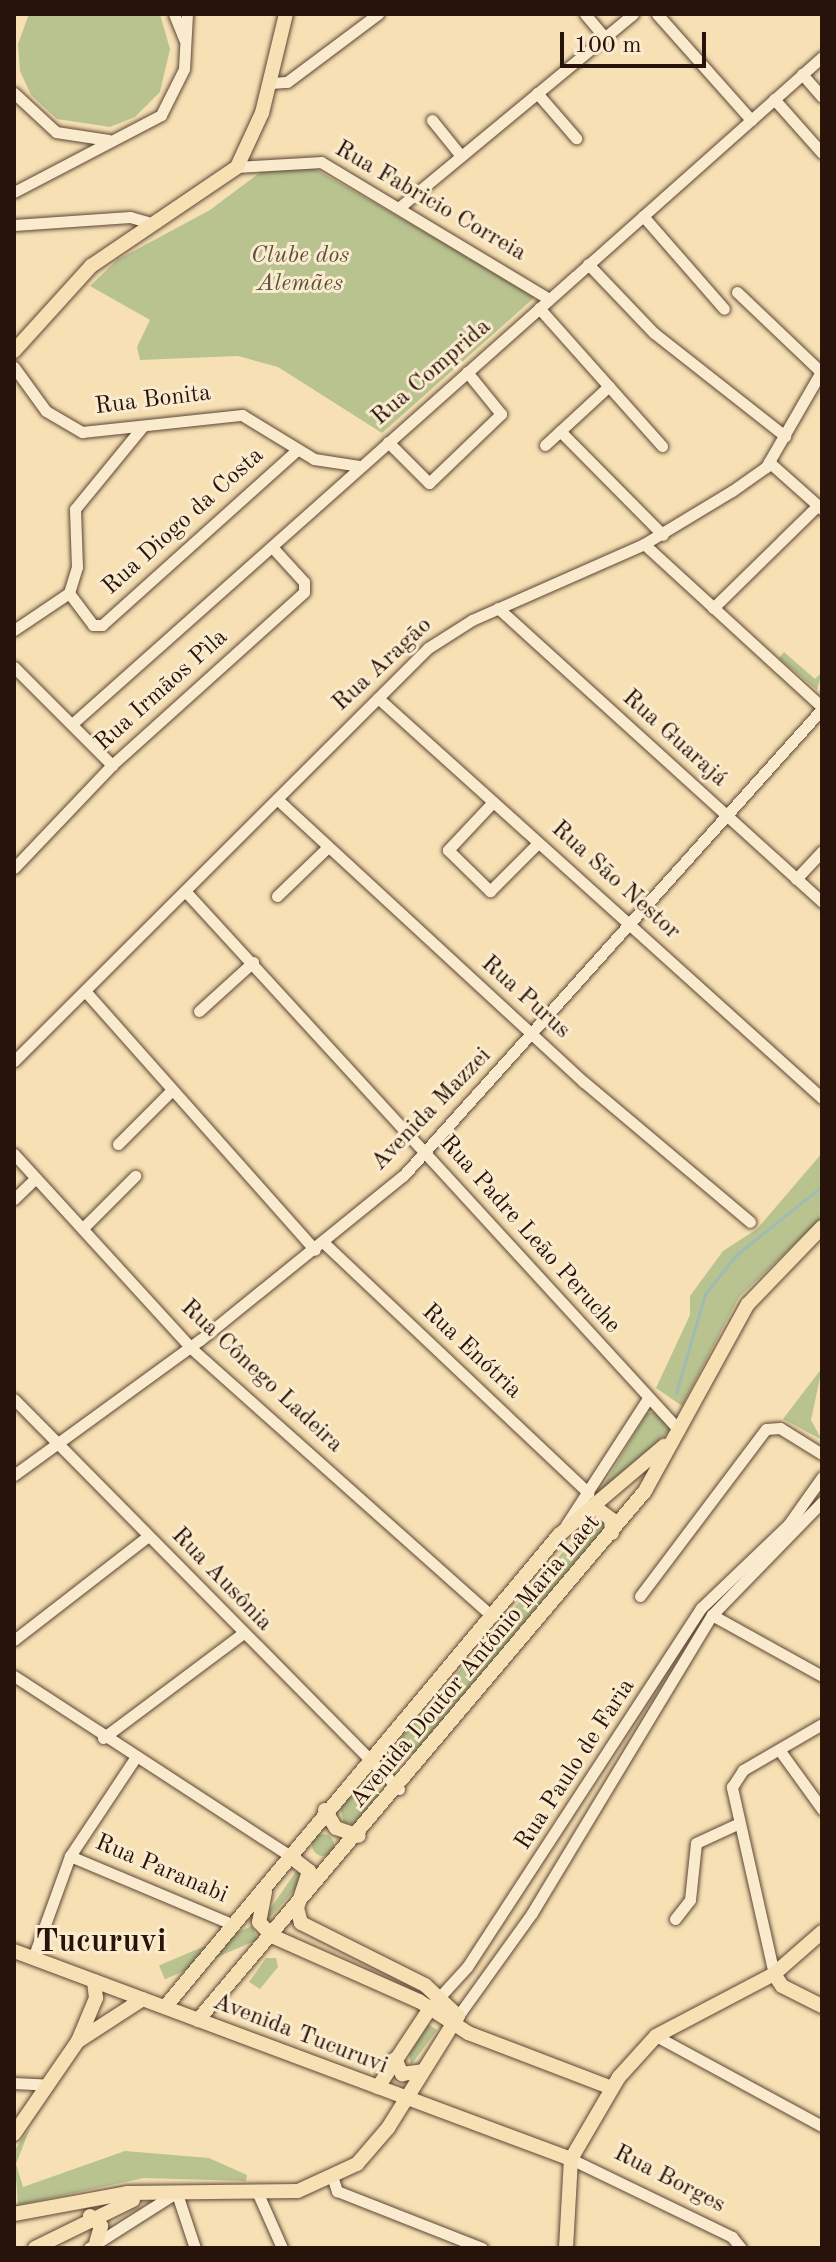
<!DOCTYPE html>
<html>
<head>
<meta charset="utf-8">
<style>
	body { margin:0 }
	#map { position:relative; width:836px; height:2262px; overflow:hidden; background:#f7e0b4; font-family:"Old Standard TT",serif }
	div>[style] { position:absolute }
	.green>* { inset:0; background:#b8c390; transform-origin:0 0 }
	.round { border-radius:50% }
	.stream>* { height:3px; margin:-1.5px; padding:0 1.5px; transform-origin:1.5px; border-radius:1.5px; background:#9ebcb3 }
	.roads { filter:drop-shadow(0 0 2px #5c4635) drop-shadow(0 0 2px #5c4635) }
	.minor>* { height:11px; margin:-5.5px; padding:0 5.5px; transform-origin:5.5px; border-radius:5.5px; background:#faebce }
	.major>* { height:14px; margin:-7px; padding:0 7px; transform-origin:7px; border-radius:7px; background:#f7e0b4 }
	span { translate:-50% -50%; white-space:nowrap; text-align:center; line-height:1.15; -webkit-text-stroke:6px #faebce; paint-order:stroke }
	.street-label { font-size:24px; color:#28130b }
	.park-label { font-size:24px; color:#5a513a; font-style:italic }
	.district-label { font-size:32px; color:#28130b; font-weight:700 }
	.frame { position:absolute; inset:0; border:16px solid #28130b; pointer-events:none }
	.scale { position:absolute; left:560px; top:32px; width:146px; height:36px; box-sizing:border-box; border:4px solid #28130b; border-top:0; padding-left:10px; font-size:24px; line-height:28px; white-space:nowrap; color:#28130b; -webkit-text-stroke:6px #faebce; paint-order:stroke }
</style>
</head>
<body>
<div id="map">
	<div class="green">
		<div style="clip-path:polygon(29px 14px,160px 14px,170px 49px,160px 92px,135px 117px,110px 127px,57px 119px,31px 95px,20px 71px,18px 44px)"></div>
		<div style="clip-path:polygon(305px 163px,536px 296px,382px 433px,278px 367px,238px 356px,140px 360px,137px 347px,150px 320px,90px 286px,117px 260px,210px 210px,262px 171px)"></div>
		<div style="clip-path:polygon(784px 652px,815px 679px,822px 672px,817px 690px,779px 658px)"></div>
		<div style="clip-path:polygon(822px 1153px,822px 1218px,739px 1297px,682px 1406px,656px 1388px,690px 1315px,690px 1296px,723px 1251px,757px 1229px)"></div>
		<div style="clip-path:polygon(822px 1368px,811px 1420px,822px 1440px,783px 1419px)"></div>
		<div style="clip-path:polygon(654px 1412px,672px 1429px,599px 1493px,647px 1413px)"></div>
		<div style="clip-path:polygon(597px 1513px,611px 1524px,416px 1753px,400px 1755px,398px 1741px)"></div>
		<div style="clip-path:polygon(362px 1782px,382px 1793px,355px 1824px,344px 1823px,339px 1805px)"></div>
		<div class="round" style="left:312px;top:1834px;width:22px;height:22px"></div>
		<div style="clip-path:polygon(299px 1867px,304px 1879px,266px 1922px,266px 1915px)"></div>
		<div style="left:252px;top:1926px;width:15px;height:101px;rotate:67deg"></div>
		<div style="clip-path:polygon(266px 1958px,276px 1958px,278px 1967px,260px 1989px,249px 1982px)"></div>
		<div style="clip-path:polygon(428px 2024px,437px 2030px,411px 2065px,409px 2055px)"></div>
		<div style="clip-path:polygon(30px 2128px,16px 2164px,23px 2187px,125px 2151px,209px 2158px,247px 2175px,246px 2181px,144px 2178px,18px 2205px,14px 2151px)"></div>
	</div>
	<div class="stream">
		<div style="left:676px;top:1393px;width:103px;rotate:-73.7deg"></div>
		<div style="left:705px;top:1294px;width:48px;rotate:-51.7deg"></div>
		<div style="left:735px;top:1256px;width:112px;rotate:-38.8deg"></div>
	</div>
	<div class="roads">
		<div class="minor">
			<div style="left:174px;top:14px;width:27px;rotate:68deg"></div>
			<div style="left:585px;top:14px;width:30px;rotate:50deg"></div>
			<div style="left:657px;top:14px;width:142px;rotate:48.4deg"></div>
			<div style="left:802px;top:74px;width:30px;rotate:49deg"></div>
			<div style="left:271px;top:83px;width:16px;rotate:-4deg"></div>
			<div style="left:287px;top:82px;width:114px;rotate:-36.8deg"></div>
			<div style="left:14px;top:93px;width:57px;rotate:42.9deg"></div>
			<div style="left:56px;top:132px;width:53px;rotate:8.7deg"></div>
			<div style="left:537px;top:93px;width:60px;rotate:49.1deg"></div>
			<div style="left:774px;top:99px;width:72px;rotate:48.4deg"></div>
			<div style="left:432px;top:120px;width:46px;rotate:51.1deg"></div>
			<div style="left:237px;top:167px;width:84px;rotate:-3.4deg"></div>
			<div style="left:321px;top:162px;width:266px;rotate:31deg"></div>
			<div style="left:14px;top:192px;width:166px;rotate:-27.6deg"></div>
			<div style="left:161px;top:115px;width:51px;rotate:-63.4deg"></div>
			<div style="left:184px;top:69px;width:55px;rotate:-86.9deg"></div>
			<div style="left:401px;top:206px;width:301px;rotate:-39.6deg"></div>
			<div style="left:643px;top:216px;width:123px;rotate:48.9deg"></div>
			<div style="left:14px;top:225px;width:116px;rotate:-3.9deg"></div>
			<div style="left:130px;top:217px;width:22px;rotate:16deg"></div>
			<div style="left:588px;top:264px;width:95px;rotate:46.3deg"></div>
			<div style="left:654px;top:333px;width:167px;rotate:38.2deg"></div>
			<div style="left:737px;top:292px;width:116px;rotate:43.6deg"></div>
			<div style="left:539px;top:308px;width:185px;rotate:48.3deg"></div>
			<div style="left:14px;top:367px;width:54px;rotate:54deg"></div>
			<div style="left:46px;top:411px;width:42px;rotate:30.3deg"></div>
			<div style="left:82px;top:432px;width:161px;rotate:-6.1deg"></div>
			<div style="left:242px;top:415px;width:84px;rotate:31.4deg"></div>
			<div style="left:314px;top:459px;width:47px;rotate:8.7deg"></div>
			<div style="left:560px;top:431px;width:146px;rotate:45.3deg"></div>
			<div style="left:388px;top:442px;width:58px;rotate:45deg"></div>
			<div style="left:429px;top:483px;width:100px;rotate:-43.8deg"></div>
			<div style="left:501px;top:414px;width:54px;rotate:-129deg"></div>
			<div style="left:545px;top:445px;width:87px;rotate:-42.7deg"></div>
			<div style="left:769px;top:462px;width:71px;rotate:41.6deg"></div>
			<div style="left:644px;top:544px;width:241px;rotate:42.5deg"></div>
			<div style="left:69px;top:593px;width:40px;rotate:53deg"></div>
			<div style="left:93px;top:625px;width:9px"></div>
			<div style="left:102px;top:625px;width:261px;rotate:-41.9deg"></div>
			<div style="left:498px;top:608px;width:438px;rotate:42.2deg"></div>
			<div style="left:713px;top:608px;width:147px;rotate:-44.4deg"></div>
			<div style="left:14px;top:630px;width:66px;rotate:-33.9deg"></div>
			<div style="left:69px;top:593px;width:27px;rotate:-73deg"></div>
			<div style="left:77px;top:567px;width:58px;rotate:-92deg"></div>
			<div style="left:75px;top:509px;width:107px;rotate:-50.7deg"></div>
			<div style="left:14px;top:667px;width:139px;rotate:45deg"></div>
			<div style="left:378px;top:698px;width:598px;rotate:42.02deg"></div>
			<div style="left:72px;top:724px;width:1004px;rotate:-41.65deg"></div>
			<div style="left:277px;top:799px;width:418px;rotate:42.7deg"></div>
			<div style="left:584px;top:1082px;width:217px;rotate:40.1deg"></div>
			<div style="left:493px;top:802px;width:66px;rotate:133.2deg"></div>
			<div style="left:448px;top:850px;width:59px;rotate:44.3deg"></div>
			<div style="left:490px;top:891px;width:68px;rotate:-45deg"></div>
			<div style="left:14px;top:868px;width:142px;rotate:-46.4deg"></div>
			<div style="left:112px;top:765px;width:258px;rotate:-42deg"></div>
			<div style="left:304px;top:592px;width:10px;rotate:-90deg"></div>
			<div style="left:304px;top:582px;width:47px;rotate:-132.4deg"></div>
			<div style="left:796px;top:879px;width:38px;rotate:-47deg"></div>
			<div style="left:186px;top:892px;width:730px;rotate:47.5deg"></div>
			<div style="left:277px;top:896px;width:71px;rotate:-43.9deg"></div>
			<div style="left:85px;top:991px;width:346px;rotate:48.4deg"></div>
			<div style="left:199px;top:1011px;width:73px;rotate:-42.2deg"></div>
			<div style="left:14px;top:1061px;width:585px;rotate:-44.93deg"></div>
			<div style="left:428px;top:648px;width:52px;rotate:-32.5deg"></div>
			<div style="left:472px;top:620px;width:188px;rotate:-23.8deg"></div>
			<div style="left:644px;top:544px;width:103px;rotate:-31.1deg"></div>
			<div style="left:732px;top:491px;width:42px;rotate:-35.2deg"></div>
			<div style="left:766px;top:467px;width:112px;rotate:-60deg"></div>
			<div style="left:118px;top:1144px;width:76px;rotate:-45deg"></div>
			<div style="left:14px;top:1154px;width:263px;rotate:47.6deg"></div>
			<div style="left:191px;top:1348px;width:404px;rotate:41.7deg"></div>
			<div style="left:14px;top:1199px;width:30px;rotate:-44deg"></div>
			<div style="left:83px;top:1228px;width:74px;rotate:-45deg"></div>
			<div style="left:324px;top:1243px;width:364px;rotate:43.4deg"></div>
			<div style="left:14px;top:1399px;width:548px;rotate:45.37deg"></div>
			<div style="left:14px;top:1475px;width:230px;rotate:-36deg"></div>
			<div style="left:200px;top:1340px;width:262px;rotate:-39deg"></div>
			<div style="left:404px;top:1175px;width:626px;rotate:-48.11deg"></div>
			<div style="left:566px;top:1525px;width:149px;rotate:-57.1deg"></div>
			<div style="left:640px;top:1596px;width:209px;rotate:-53deg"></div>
			<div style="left:766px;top:1429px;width:14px;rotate:-4deg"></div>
			<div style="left:780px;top:1428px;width:49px;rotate:31.8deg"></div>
			<div style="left:712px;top:1615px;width:126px;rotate:29deg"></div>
			<div style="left:14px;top:1640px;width:170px;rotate:-37.8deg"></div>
			<div style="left:14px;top:1676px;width:330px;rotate:33.1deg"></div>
			<div style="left:103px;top:1738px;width:174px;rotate:-36.8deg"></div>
			<div style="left:780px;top:1751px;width:72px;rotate:54.1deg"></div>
			<div style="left:70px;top:1856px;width:178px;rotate:22.8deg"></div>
			<div style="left:675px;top:1919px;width:24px;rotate:-52deg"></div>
			<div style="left:690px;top:1900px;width:57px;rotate:-84deg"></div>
			<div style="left:696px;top:1843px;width:43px;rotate:-24.8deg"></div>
			<div style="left:33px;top:1958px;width:109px;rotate:-70.1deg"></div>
			<div style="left:70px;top:1856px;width:118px;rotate:-56.4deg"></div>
			<div style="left:774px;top:1974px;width:192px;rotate:-102.7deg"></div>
			<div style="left:732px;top:1787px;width:20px;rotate:-57deg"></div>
			<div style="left:743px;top:1770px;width:91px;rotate:-30.2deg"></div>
			<div style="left:435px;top:2002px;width:47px;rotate:-47.6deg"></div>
			<div style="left:467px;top:1967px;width:429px;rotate:-56.9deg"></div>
			<div style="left:701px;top:1608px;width:120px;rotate:-43.7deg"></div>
			<div style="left:788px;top:1525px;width:59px;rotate:-54.7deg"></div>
			<div style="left:458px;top:2016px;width:127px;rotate:-54.3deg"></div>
			<div style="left:532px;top:1913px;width:348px;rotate:-58.9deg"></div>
			<div style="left:712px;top:1615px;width:158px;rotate:-45.8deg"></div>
			<div style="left:656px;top:2036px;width:189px;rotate:28.5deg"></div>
			<div style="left:14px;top:2083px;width:34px;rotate:3deg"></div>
			<div style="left:571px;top:2159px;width:179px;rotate:25.8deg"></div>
			<div style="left:732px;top:2237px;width:14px;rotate:51deg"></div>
			<div style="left:333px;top:2179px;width:13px;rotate:72deg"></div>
			<div style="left:337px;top:2191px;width:156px;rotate:21.5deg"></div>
			<div style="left:177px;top:2194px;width:57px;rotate:71.6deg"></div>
			<div style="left:259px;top:2196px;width:57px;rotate:66.1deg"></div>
			<div style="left:89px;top:2248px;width:101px;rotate:-32.4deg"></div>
		</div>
		<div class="major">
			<div style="left:14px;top:351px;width:115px;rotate:-47.8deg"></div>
			<div style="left:91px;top:266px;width:176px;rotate:-34.1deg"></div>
			<div style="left:237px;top:167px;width:60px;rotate:-65.2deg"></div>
			<div style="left:262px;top:113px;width:102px;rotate:-76.4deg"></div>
			<div style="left:595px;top:1507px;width:20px;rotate:37deg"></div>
			<div style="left:611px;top:1519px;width:14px;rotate:86deg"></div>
			<div style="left:325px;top:1810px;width:21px;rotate:59deg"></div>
			<div style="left:336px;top:1828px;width:24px;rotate:19deg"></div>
			<div style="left:265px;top:1892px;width:31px;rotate:101deg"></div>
			<div style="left:259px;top:1922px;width:19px;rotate:47deg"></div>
			<div style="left:272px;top:1936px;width:161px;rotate:23.9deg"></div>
			<div style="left:419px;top:2001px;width:59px;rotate:33.1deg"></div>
			<div style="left:468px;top:2033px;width:154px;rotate:20.9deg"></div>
			<div style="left:14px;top:1951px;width:595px;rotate:20.48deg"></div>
			<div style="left:774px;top:1974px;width:14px;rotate:56deg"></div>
			<div style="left:782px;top:1986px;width:45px;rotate:26.6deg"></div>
			<div style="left:165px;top:2007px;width:615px;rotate:-50.15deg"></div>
			<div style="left:559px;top:1535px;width:138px;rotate:-40.3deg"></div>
			<div style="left:198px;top:2020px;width:693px;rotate:-49.8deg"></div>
			<div style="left:645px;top:1491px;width:213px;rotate:-61.2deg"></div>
			<div style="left:748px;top:1304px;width:107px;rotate:-46.1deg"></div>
			<div style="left:78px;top:2041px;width:77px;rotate:-32.9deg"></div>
			<div style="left:395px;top:2059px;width:17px;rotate:65deg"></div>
			<div style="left:402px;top:2074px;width:21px;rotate:-8deg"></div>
			<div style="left:378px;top:2087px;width:96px;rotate:-56.5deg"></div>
			<div style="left:14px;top:2134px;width:113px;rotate:-55.5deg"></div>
			<div style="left:78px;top:2041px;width:47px;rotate:-67.3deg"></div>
			<div style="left:96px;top:1998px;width:17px;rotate:-97deg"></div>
			<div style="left:571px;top:2159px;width:95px;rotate:-59.7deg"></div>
			<div style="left:619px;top:2077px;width:55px;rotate:-47.9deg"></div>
			<div style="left:656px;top:2036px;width:133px;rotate:-27.7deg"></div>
			<div style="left:774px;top:1974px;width:64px;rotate:-41.2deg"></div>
			<div style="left:14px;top:2214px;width:115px;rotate:-10.5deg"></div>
			<div style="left:127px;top:2193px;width:171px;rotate:-0.7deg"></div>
			<div style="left:298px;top:2191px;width:65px;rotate:-24.6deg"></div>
			<div style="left:357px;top:2164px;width:48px;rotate:-49.3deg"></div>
			<div style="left:388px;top:2128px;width:132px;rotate:-58deg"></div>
			<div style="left:458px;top:2016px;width:45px;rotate:-136.8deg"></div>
			<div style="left:425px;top:1985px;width:139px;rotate:-153.4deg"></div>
			<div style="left:301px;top:1923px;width:16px;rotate:-105deg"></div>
			<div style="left:297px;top:1908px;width:39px;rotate:-72deg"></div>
			<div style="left:309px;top:1871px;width:24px;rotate:-142deg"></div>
			<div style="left:90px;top:2216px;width:15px;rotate:42deg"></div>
			<div style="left:101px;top:2226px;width:18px;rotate:106deg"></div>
			<div style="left:35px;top:2248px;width:109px;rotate:-26.1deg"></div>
			<div style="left:566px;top:2248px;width:89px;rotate:-86.8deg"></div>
		</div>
	</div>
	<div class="street-label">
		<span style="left:430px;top:202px;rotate:30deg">Rua Fabricio Correia</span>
		<span style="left:432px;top:373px;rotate:-41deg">Rua Comprida</span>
		<span style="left:153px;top:401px;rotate:-7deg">Rua Bonita</span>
		<span style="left:184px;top:522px;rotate:-42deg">Rua Diogo da Costa</span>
		<span style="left:383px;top:665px;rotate:-43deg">Rua Aragão</span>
		<span style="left:162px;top:691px;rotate:-42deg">Rua Irmãos Pìla</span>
		<span style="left:674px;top:739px;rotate:42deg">Rua Guarajá</span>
		<span style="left:615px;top:881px;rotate:42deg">Rua São Nestor</span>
		<span style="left:525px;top:998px;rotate:42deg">Rua Purus</span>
		<span style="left:432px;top:1110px;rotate:-46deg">Avenida Mazzei</span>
		<span style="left:529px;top:1235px;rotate:48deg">Rua Padre Leão Peruche</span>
		<span style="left:471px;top:1352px;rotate:43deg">Rua Enótria</span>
		<span style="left:261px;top:1377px;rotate:43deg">Rua Cônego Ladeira</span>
		<span style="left:221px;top:1580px;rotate:46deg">Rua Ausônia</span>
		<span style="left:476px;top:1662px;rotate:-50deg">Avenida Doutor Antônio Maria Laet</span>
		<span style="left:576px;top:1765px;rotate:-57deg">Rua Paulo de Faria</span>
		<span style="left:161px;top:1870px;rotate:23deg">Rua Paranabi</span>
		<span style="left:300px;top:2035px;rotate:21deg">Avenida Tucuruvi</span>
		<span style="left:669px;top:2180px;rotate:27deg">Rua Borges</span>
	</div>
	<div class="park-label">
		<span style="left:300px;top:271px">Clube dos<br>Alemães</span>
	</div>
	<div class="district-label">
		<span style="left:101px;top:1943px">Tucuruvi</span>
	</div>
	<div class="frame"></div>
	<div class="scale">100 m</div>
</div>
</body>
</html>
